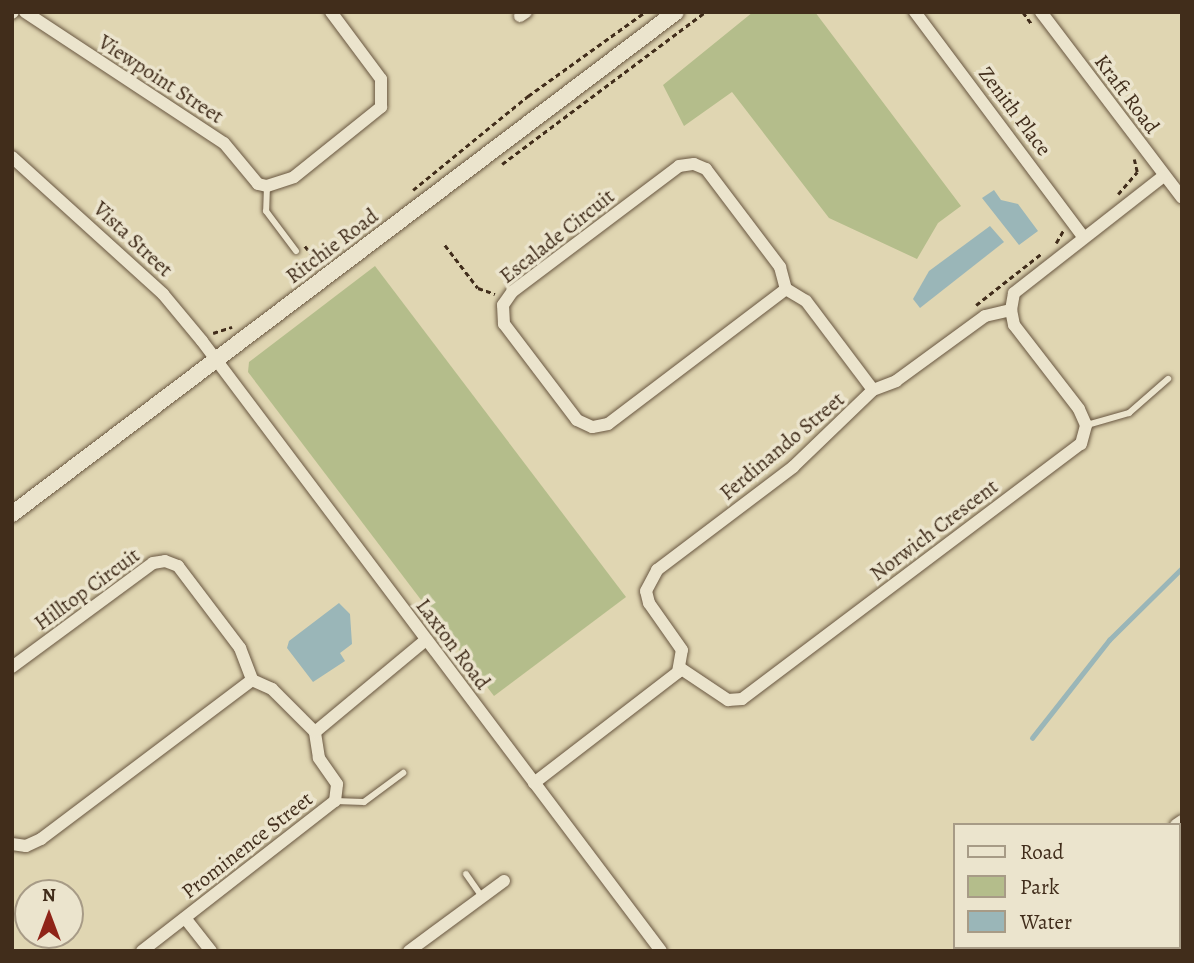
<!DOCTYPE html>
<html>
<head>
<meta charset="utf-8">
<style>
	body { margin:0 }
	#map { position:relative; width:1194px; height:963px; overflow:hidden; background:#e0d6b2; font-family:Alegreya,serif }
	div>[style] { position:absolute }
	.green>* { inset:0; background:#b4bd8b }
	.water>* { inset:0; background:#9ab6b8 }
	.stream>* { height:4.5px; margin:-2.25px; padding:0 2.25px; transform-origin:2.25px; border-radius:2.25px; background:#9ab6b8 }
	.path>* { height:2.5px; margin-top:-1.25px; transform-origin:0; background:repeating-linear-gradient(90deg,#412d1b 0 5px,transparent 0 8.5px) }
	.roads { filter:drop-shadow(0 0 2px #695741) drop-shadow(0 0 2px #695741) }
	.service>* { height:6px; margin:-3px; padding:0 3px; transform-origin:3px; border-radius:3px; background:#ebe4cd }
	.minor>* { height:12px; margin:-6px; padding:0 6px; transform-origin:6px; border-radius:6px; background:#ebe4cd }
	.tertiary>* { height:16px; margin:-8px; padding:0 8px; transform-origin:8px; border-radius:8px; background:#ebe4cd }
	span { translate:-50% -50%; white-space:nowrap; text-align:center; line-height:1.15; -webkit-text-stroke:7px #ebe4cd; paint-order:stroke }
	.street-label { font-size:21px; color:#412d1b }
	.frame { position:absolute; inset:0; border:14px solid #412d1b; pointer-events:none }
	.legend { position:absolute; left:953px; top:823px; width:228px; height:126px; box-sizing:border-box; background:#ebe4cd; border:2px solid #a79b86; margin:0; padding:9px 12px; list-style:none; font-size:21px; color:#412d1b }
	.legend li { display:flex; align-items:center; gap:14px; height:35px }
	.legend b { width:35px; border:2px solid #a79b86 }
	.north { position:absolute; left:14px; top:879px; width:70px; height:70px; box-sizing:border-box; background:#ebe4cd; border:2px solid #a79b86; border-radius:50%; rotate:0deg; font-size:19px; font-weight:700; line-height:28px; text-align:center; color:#412d1b }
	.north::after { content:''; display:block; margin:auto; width:24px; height:32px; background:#8f2418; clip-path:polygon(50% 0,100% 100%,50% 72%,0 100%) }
</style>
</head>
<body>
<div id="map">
	<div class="green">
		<div style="clip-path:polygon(753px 12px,815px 12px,961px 206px,938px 223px,917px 259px,829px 218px,732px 92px,684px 126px,663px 85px)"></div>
		<div style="clip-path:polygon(375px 266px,626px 597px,494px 696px,248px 372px,249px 362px)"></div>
	</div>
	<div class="water">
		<div style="clip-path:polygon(994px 190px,1001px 200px,1018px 204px,1038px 231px,1019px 245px,982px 198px)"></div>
		<div style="clip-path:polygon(990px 226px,1004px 242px,920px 308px,913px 299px,929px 271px)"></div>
		<div style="clip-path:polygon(339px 603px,350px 614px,352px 644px,340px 653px,345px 661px,313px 682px,287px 648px,289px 641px)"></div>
	</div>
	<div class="stream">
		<div style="left:1032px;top:738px;width:125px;rotate:-51.8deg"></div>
		<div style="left:1109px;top:640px;width:103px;rotate:-44.6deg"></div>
	</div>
	<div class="path">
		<div style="left:1023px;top:12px;width:14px;rotate:54deg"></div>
		<div style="left:502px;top:164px;width:254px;rotate:-36.8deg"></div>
		<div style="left:413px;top:190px;width:149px;rotate:-39.3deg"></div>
		<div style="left:528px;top:96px;width:144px;rotate:-35.7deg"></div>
		<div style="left:1118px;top:194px;width:29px;rotate:-49deg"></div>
		<div style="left:1137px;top:172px;width:13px;rotate:-103deg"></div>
		<div style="left:1056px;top:243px;width:14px;rotate:-60deg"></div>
		<div style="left:445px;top:245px;width:54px;rotate:52.5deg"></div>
		<div style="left:478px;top:288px;width:18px;rotate:19deg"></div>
		<div style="left:305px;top:246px;width:22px;rotate:51deg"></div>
		<div style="left:976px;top:305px;width:84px;rotate:-38.2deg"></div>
		<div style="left:213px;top:333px;width:20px;rotate:-18deg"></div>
	</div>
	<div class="roads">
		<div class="service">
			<div style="left:267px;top:186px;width:25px;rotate:92deg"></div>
			<div style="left:266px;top:211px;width:50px;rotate:53.1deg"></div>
			<div style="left:1087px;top:425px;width:44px;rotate:-15.9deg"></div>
			<div style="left:1129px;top:413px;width:52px;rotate:-41.1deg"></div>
			<div style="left:335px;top:801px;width:29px;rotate:2deg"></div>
			<div style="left:364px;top:802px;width:49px;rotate:-36.6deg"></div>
			<div style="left:466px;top:874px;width:28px;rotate:55deg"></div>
		</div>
		<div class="minor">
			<div style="left:25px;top:12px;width:238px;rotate:33.4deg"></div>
			<div style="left:224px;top:143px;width:53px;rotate:50.3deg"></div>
			<div style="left:258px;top:184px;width:9px;rotate:13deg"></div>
			<div style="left:267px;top:186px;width:28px;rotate:-18deg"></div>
			<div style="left:294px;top:177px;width:112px;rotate:-38.8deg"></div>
			<div style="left:381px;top:107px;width:28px;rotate:-90deg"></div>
			<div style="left:381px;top:79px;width:84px;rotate:-126.7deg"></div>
			<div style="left:915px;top:12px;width:279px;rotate:53.2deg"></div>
			<div style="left:1041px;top:12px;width:233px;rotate:52.8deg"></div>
			<div style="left:12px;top:13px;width:1px;rotate:-45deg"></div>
			<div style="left:520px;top:16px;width:7px;rotate:-34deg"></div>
			<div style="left:12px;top:157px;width:204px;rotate:42.2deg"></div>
			<div style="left:163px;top:294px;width:61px;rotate:50.3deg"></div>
			<div style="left:202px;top:341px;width:763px;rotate:53.04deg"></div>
			<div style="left:786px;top:289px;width:223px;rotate:142.8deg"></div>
			<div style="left:608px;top:424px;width:16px;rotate:169deg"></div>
			<div style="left:592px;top:427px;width:17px;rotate:-155deg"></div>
			<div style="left:577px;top:420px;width:121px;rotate:-127.2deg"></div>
			<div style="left:504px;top:324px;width:19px;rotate:-93deg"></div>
			<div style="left:503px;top:305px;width:16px;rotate:-55deg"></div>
			<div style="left:512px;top:292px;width:209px;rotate:-37deg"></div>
			<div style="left:679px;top:166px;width:15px;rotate:-8deg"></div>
			<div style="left:694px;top:164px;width:13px;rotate:23deg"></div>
			<div style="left:706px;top:169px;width:123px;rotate:52.9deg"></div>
			<div style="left:780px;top:267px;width:23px;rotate:75deg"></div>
			<div style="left:786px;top:289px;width:23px;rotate:31deg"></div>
			<div style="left:806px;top:301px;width:111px;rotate:53deg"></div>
			<div style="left:12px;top:667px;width:175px;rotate:-36.4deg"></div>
			<div style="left:153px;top:563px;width:12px;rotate:-9deg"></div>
			<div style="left:165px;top:561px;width:14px;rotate:21deg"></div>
			<div style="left:178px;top:566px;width:103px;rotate:52.9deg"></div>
			<div style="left:240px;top:648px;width:34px;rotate:69deg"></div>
			<div style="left:680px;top:668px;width:58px;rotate:33.7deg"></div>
			<div style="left:728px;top:700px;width:14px;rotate:-4deg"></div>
			<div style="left:742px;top:699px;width:424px;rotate:-37deg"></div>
			<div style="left:1081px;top:444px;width:20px;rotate:-75deg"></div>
			<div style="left:1086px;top:425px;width:17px;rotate:-114deg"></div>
			<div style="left:1079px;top:409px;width:106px;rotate:-127.7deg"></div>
			<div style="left:1014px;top:325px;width:15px;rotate:-101deg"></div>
			<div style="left:252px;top:680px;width:22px;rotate:24deg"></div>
			<div style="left:272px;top:689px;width:61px;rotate:45deg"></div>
			<div style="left:534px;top:783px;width:182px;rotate:-37.6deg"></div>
			<div style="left:678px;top:672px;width:22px;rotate:-80deg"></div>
			<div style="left:682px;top:650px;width:57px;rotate:-125.1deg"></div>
			<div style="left:649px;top:603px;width:12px;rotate:-104deg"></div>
			<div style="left:646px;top:591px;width:24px;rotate:-62deg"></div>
			<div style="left:657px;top:570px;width:171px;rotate:-37.1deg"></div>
			<div style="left:793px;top:467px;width:111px;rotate:-43.9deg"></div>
			<div style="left:873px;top:390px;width:25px;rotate:-21deg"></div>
			<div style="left:896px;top:381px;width:110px;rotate:-36.1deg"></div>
			<div style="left:985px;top:316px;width:27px;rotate:-13deg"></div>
			<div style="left:1011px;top:310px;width:17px;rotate:-80deg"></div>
			<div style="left:1014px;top:293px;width:190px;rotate:-38deg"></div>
			<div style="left:1176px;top:825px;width:7px;rotate:-34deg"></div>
			<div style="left:12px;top:844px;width:14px;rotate:8deg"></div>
			<div style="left:26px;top:846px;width:17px;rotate:-25deg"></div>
			<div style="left:41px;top:839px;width:264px;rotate:-37deg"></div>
			<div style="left:185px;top:918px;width:42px;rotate:51.8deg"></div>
			<div style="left:142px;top:951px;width:244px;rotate:-37.9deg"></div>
			<div style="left:335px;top:801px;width:17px;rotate:-83deg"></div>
			<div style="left:337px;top:784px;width:32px;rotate:-125deg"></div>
			<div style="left:319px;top:758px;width:26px;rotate:-99deg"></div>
			<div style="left:315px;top:732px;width:144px;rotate:-39.7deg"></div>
			<div style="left:409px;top:951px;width:118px;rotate:-36.4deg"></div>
		</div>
		<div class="tertiary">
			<div style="left:12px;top:514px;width:832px;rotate:-37.09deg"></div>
		</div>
	</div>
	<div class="street-label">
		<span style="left:161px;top:79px;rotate:33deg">Viewpoint Street</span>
		<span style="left:1127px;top:94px;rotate:53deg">Kraft Road</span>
		<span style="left:1015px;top:111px;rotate:53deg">Zenith Place</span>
		<span style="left:557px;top:236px;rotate:-38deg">Escalade Circuit</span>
		<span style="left:133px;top:239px;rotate:43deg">Vista Street</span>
		<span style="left:332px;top:246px;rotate:-37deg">Ritchie Road</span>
		<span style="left:782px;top:446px;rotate:-40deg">Ferdinando Street</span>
		<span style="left:934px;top:530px;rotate:-37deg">Norwich Crescent</span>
		<span style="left:87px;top:589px;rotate:-36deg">Hilltop Circuit</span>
		<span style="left:453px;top:644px;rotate:53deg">Laxton Road</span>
		<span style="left:247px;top:845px;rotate:-38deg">Prominence Street</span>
	</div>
	<div class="frame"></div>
	<ul class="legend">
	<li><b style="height:9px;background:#ebe4cd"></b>Road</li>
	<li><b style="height:19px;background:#b4bd8b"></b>Park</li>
	<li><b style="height:19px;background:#9ab6b8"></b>Water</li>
	</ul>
	<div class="north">N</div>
</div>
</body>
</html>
